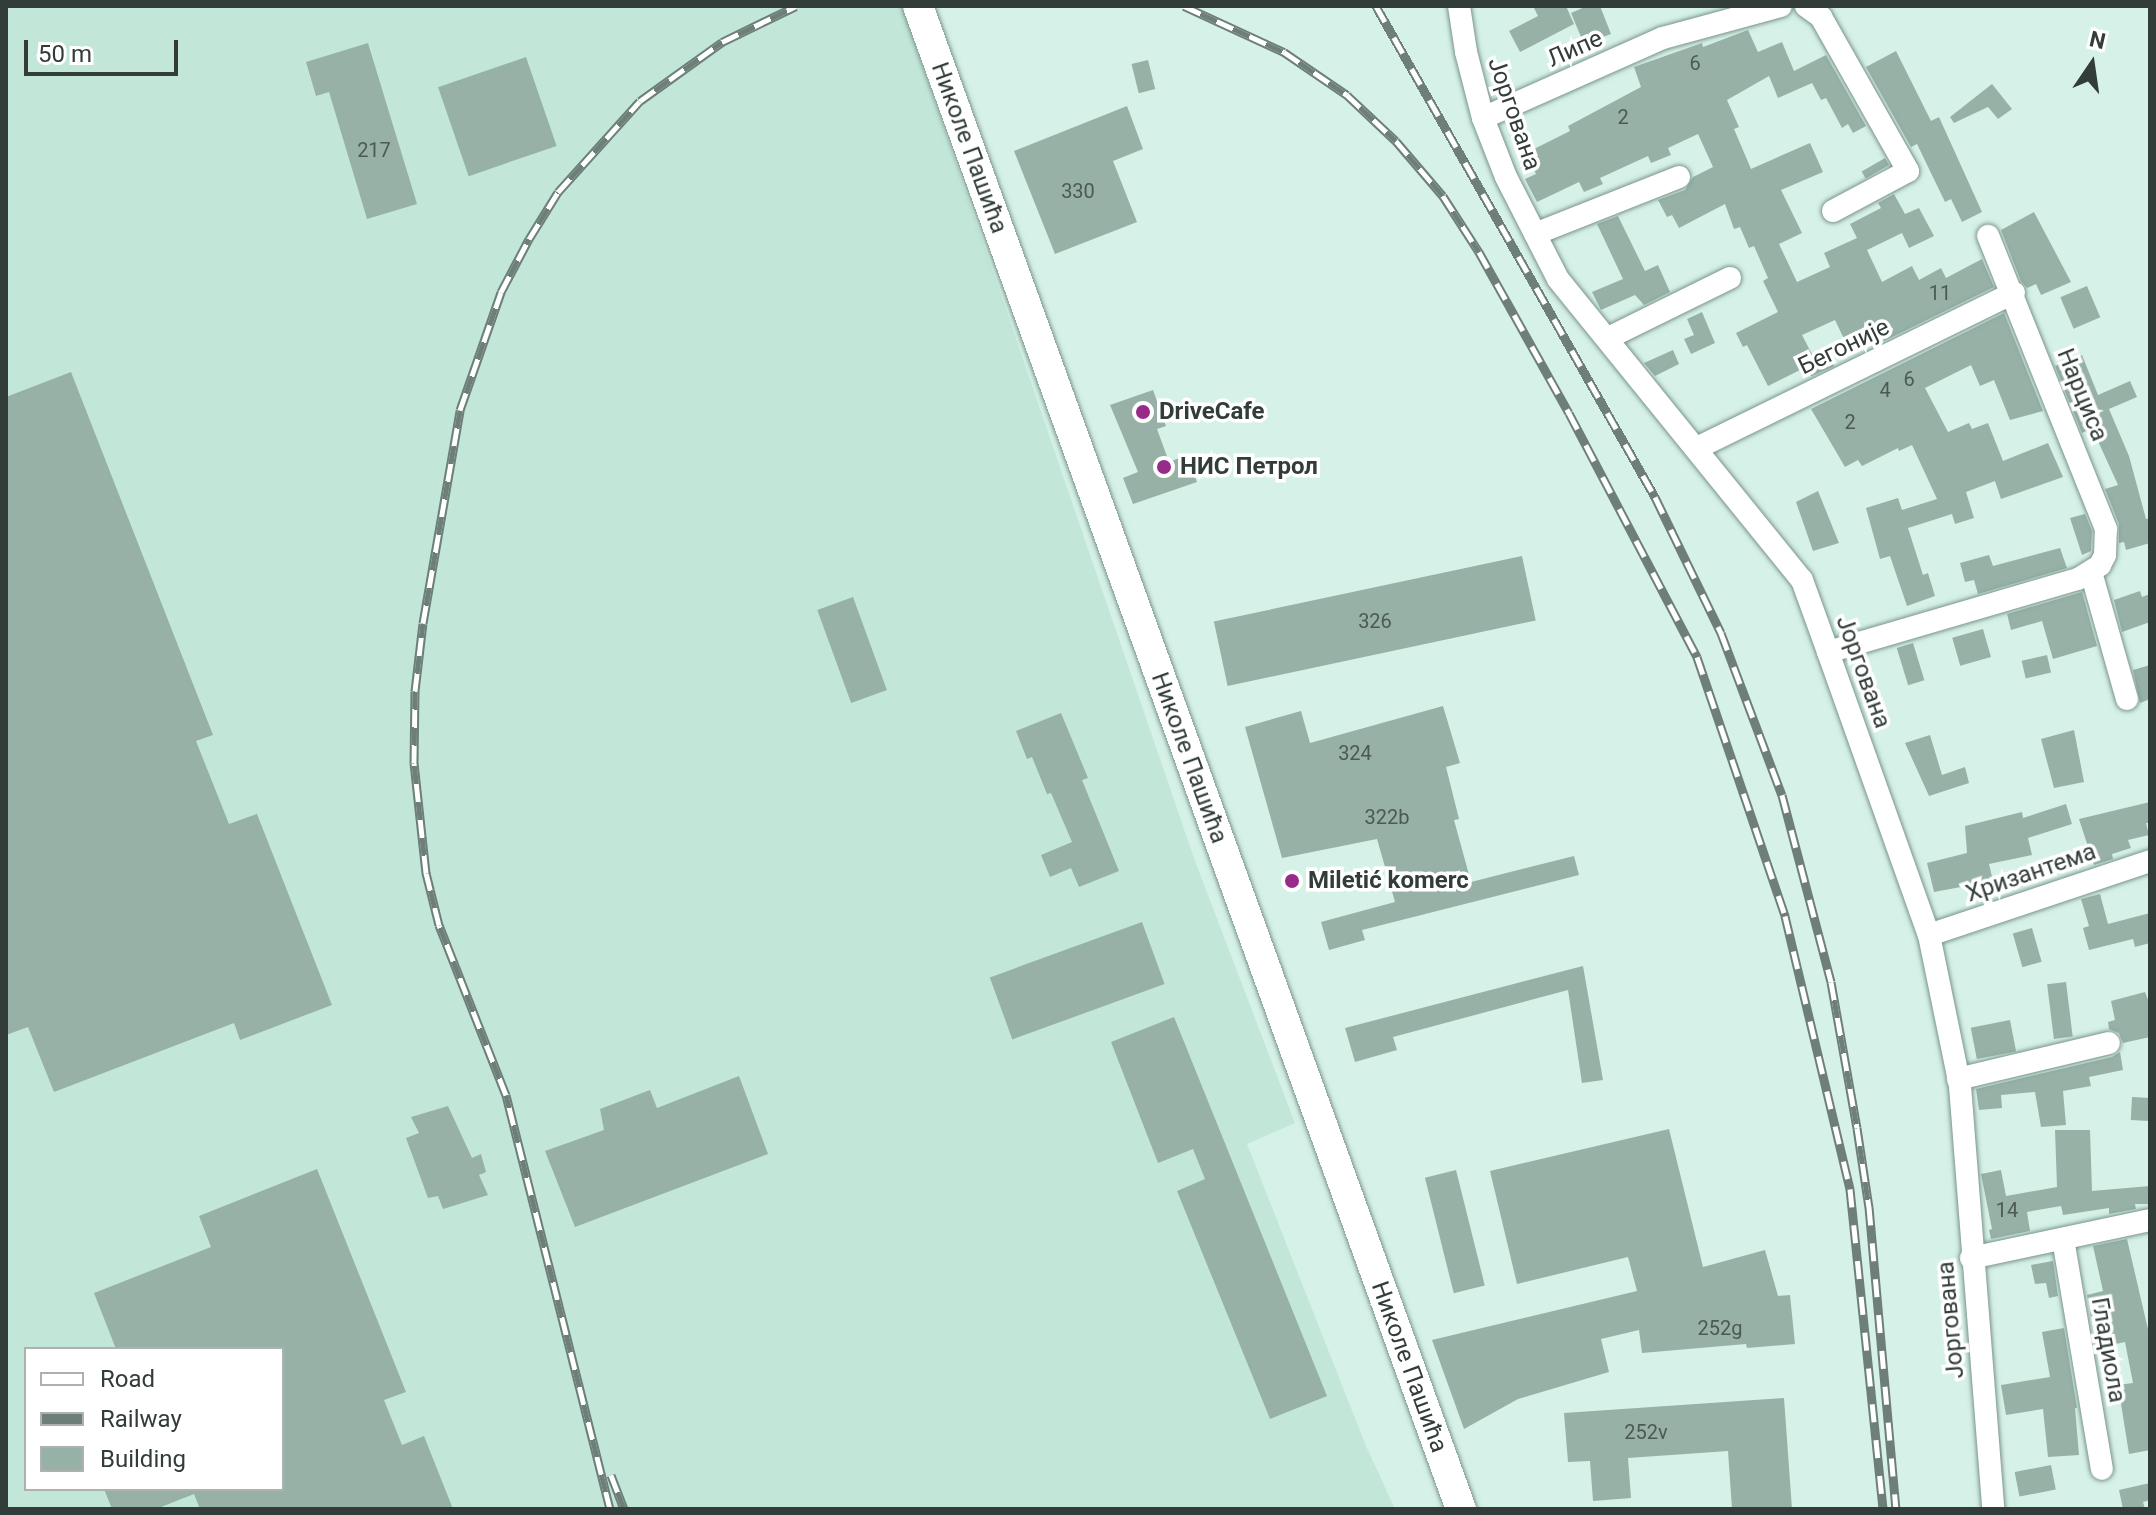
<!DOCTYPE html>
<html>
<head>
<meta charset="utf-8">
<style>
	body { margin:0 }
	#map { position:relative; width:2156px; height:1515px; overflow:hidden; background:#d6f1e7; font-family:Roboto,sans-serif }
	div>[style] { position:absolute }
	.built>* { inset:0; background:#c2e7d9 }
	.building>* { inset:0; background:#97b1a7; transform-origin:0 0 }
	.roads { filter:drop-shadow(0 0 2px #7a948b) drop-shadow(0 0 2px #7a948b) }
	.street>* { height:22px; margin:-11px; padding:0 11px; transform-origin:11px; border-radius:11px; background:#fff }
	.secondary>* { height:30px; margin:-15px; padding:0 15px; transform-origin:15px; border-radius:15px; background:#fff }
	.rail>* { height:9px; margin-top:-4.5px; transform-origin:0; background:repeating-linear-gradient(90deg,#fff 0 18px,#6e7f79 0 36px); box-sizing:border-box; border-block:2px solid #6e7f79 }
	.dots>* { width:22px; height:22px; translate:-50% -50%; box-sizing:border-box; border:4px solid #fff; border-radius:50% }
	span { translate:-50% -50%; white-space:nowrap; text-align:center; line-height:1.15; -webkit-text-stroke:7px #fff; paint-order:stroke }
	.number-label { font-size:20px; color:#4b5a54 }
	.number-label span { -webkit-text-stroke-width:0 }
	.street-label { font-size:24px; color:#323d39 }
	.poi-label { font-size:24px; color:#323d39; font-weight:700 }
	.left { translate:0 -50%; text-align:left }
	.frame { position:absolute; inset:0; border:8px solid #323d39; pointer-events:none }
	.legend { position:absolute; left:24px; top:1347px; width:260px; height:144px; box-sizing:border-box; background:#fff; border:2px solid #adb1b0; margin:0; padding:10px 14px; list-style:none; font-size:24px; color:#323d39 }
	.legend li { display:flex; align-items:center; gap:16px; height:40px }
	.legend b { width:40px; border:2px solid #adb1b0 }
	.north { position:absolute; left:2052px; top:24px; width:80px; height:80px; -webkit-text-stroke:6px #fff; paint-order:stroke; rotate:13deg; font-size:22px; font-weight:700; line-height:32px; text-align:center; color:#323d39 }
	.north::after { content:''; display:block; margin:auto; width:28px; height:36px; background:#323d39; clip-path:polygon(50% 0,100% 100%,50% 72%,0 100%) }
	.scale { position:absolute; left:24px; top:40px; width:154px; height:36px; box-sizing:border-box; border:4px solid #323d39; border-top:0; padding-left:10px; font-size:24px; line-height:28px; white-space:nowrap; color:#323d39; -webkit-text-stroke:6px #fff; paint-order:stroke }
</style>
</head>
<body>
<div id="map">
	<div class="built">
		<div style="clip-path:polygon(evenodd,6px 6px,902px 6px,1195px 861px,1295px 1123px,1247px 1144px,1366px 1446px,1395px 1509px,6px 1509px,6px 6px,26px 1349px,282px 1349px,282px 1489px,26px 1489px,26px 1349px)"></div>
	</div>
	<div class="building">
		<div style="clip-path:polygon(1533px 6px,1566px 6px,1574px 24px,1520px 52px,1509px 31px,1538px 16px)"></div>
		<div style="clip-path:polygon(1587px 6px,1600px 6px,1611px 34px,1584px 44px,1571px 13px)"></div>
		<div style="clip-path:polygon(1748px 30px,1758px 52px,1782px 42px,1794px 71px,1826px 55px,1866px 126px,1853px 133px,1848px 124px,1842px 128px,1826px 98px,1821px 100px,1812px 83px,1778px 98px,1769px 76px,1727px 100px,1739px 127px,1734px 129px,1751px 169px,1810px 143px,1823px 172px,1781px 190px,1802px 233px,1779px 244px,1797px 282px,1830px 267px,1824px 253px,1857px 238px,1850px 224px,1881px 208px,1878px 203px,1894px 194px,1905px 214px,1919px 208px,1934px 236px,1909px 248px,1902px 233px,1867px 250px,1882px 282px,1912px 266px,1919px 280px,1941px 268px,1946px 278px,1982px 259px,1994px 287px,1884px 341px,1878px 328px,1846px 343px,1835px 320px,1802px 335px,1816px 362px,1768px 386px,1747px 345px,1743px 347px,1736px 333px,1778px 312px,1763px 281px,1768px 278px,1754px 246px,1749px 248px,1740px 227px,1734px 229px,1725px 204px,1679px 228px,1672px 215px,1667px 217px,1658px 200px,1685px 190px,1693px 177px,1713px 167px,1698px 134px,1668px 148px,1671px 155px,1651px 163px,1648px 156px,1600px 178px,1603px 184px,1584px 192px,1579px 182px,1537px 202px,1525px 179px,1536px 174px,1526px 153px,1570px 131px,1568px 126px,1641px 87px,1634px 67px,1702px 43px,1703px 47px)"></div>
		<div style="clip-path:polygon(368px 43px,417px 204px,367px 219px,329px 92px,316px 96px,306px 62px)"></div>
		<div style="clip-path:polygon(1896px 51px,1931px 121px,1939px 117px,1982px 212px,1962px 222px,1951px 199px,1945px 202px,1917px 144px,1911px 147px,1866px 67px)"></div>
		<div style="left:526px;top:57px;width:94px;height:93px;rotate:71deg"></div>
		<div style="left:1148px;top:60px;width:30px;height:17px;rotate:76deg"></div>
		<div style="clip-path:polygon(1992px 84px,2012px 109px,1998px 119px,1988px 107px,1954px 123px,1950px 117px)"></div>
		<div style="clip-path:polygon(1127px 106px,1143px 149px,1113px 161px,1137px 222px,1055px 254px,1014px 151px)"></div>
		<div style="left:1885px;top:158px;width:8px;height:27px;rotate:60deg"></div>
		<div style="clip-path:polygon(2034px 212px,2071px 282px,2041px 295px,2036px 284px,2027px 288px,2021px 281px,2001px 230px)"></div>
		<div style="clip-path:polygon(1618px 216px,1645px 271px,1658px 265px,1670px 292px,1644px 305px,1635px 295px,1601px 310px,1592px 292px,1623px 279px,1597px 224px)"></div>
		<div style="left:2087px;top:286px;width:34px;height:29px;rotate:67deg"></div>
		<div style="clip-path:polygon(1702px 312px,1715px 343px,1691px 354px,1684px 339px,1694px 335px,1687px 319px)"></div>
		<div style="clip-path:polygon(2004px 313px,2043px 411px,2010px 420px,1994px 380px,1980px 386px,1971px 365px,1925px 388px,1948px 432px,1969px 423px,1972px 429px,1988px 423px,2003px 461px,2048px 443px,2063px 477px,2001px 499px,1995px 481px,1966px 492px,1974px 518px,1955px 524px,1952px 514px,1908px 528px,1923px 575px,1928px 573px,1935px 596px,1907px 606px,1890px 556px,1880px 559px,1866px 508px,1898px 498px,1902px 510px,1937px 499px,1912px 445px,1899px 451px,1898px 448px,1862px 466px,1858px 460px,1845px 467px,1811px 409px)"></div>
		<div style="clip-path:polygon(1673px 350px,1679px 364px,1655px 376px,1644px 363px)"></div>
		<div style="clip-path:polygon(2082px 355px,2098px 395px,2130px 381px,2137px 397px,2109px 409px,2129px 456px,2146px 519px,2150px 518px,2150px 543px,2126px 550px,2124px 542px,2119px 543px,2119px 524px,2105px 489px,2118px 485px,2092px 428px,2082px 433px,2055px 366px)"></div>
		<div style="left:1830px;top:357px;width:10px;height:25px;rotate:66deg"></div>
		<div style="clip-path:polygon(71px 372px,213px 735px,196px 741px,229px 824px,257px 814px,332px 1005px,240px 1040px,234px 1023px,54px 1092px,28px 1027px,6px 1035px,6px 397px)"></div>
		<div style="clip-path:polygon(1153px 390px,1166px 426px,1157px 429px,1169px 462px,1187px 455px,1197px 482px,1133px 504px,1123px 478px,1138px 472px,1110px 405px)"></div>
		<div style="clip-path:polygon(1818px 491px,1839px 543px,1813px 551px,1796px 502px)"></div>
		<div style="clip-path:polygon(2085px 514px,2092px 531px,2091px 551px,2082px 555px,2070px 518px)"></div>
		<div style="clip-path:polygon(2060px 548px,2067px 568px,1978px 594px,1974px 580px,1965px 582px,1960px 563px,1989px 555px,1993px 566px)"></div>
		<div style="left:1522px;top:556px;width:66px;height:315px;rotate:78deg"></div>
		<div style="clip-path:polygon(2140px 591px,2142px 597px,2150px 594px,2150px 622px,2122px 632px,2114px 600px)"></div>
		<div style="clip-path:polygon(2082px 592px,2097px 646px,2053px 659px,2042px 621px,2011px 630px,2007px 614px)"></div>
		<div style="left:853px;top:597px;width:99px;height:38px;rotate:70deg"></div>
		<div style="left:1983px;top:629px;width:29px;height:32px;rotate:74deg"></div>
		<div style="left:1913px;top:643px;width:39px;height:17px;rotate:73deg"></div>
		<div style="left:2047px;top:655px;width:18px;height:26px;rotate:77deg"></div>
		<div style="clip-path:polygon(2150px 665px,2150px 699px,2140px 703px,2133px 670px)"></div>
		<div style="clip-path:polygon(1443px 706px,1460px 763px,1446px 767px,1459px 819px,1454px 820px,1471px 882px,1574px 856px,1579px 875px,1362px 930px,1365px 940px,1329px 950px,1321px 922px,1395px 902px,1377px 839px,1282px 858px,1245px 727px,1301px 711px,1310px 743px)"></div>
		<div style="clip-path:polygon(1061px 713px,1088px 778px,1082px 780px,1119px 871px,1079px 887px,1071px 868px,1050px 877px,1041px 855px,1072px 842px,1051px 793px,1047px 794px,1032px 757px,1027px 759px,1016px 731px)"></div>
		<div style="clip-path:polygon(2074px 730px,2084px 782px,2054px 788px,2041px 739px)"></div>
		<div style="clip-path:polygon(1930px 735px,1942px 775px,1965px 767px,1969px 783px,1929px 796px,1905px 743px)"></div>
		<div style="clip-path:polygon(2150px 802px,2150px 823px,2146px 823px,2149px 835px,2128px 840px,2131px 848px,2112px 854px,2113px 859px,2094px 865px,2079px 819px)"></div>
		<div style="clip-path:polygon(2066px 804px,2072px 824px,2028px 838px,2032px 855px,1989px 864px,1993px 881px,1934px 892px,1927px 863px,1967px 853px,1965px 826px,2022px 812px,2023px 818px)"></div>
		<div style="clip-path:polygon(2100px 894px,2108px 924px,2150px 913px,2150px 943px,2135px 947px,2133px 939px,2089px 950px,2083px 928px,2089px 926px,2081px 899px)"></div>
		<div style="left:1142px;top:922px;width:66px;height:162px;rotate:70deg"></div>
		<div style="left:2032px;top:928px;width:35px;height:20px;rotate:74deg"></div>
		<div style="clip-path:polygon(1583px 966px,1603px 1080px,1582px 1083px,1568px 990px,1393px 1037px,1397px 1050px,1355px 1062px,1345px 1028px)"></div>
		<div style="left:2066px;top:982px;width:55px;height:19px;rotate:83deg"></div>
		<div style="clip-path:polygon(2145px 992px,2150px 1005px,2150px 1037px,2123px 1043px,2119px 1033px,2109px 1029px,2108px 1022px,2115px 1020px,2111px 1001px)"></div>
		<div style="clip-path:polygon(1174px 1017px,1327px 1396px,1270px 1419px,1177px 1191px,1205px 1179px,1193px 1149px,1158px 1163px,1111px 1042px)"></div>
		<div style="left:2010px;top:1020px;width:32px;height:40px;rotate:79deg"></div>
		<div style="clip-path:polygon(2120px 1052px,2123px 1070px,2089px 1077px,2091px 1086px,2063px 1091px,2066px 1125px,2041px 1127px,2035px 1092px,2001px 1095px,2002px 1108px,1979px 1110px,1976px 1089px,2112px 1057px)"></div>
		<div style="clip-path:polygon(739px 1076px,768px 1154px,575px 1227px,545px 1151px,604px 1130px,600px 1109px,650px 1090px,657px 1108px)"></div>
		<div style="left:2132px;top:1097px;width:18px;height:23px;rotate:3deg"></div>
		<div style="clip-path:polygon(448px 1106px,472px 1158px,481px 1154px,486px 1172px,479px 1175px,488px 1195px,443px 1209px,438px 1196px,428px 1198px,406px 1138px,419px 1133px,411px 1117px)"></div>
		<div style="clip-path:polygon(1669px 1129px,1703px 1267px,1765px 1250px,1778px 1296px,1790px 1295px,1795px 1344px,1747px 1348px,1746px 1344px,1642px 1353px,1639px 1330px,1601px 1339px,1609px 1372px,1518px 1399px,1464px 1429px,1432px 1340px,1637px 1291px,1628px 1257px,1517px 1284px,1490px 1171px)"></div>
		<div style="clip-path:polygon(2055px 1130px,2090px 1130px,2092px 1191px,2150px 1186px,2150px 1204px,2135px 1204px,2136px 1209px,2109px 1214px,2109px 1208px,2063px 1215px,2061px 1206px,2027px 1212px,2030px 1231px,1991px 1239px,1989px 1230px,1992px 1229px,1981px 1174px,2001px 1170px,2006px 1196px,2057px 1187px)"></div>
		<div style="clip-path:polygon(317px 1169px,406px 1392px,384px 1400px,402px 1445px,424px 1436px,453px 1509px,200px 1509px,194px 1494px,156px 1509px,112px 1509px,104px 1489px,282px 1489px,282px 1349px,116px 1349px,94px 1293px,211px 1247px,199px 1216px)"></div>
		<div style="left:1456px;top:1170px;width:119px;height:32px;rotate:76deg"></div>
		<div style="clip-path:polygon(2127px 1239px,2150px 1338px,2150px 1450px,2129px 1454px,2118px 1385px,2133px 1383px,2125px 1342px,2106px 1346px,2099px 1316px,2091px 1318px,2087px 1295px,2103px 1291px,2093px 1246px)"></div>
		<div style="clip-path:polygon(2053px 1261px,2058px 1296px,2049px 1298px,2046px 1283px,2035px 1284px,2031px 1265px)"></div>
		<div style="clip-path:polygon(2064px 1328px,2077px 1408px,2075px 1408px,2079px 1455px,2048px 1457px,2043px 1409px,2006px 1415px,2001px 1385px,2050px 1377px,2042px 1332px)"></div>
		<div style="clip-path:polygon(1784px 1398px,1792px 1509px,1732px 1509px,1728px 1451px,1628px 1458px,1631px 1498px,1593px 1501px,1590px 1461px,1568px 1462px,1564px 1413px)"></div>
		<div style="left:2051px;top:1465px;width:25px;height:37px;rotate:79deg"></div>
		<div style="clip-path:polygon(2150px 1483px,2150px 1500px,2143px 1502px,2145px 1509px,2123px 1509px,2119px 1490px)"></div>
	</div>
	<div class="roads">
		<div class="street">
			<div style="left:1459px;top:6px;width:47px;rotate:81.3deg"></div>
			<div style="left:1466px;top:52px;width:68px;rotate:75.6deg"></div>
			<div style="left:1483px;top:118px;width:63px;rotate:68.7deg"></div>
			<div style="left:1506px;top:177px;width:114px;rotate:63deg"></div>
			<div style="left:1558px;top:279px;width:387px;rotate:51deg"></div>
			<div style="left:1802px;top:580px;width:77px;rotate:70.1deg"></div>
			<div style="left:1828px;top:652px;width:300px;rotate:70.4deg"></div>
			<div style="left:1929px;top:935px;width:154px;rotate:78.4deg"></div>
			<div style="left:1960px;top:1086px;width:424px;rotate:85.5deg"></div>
			<div style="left:1806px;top:6px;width:19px;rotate:36deg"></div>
			<div style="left:1821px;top:17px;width:177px;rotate:60.5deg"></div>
			<div style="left:1908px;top:171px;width:85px;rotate:151.9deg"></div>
			<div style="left:1483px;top:118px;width:197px;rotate:-24deg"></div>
			<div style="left:1663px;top:38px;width:122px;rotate:-15.2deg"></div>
			<div style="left:1535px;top:234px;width:155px;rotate:-21.6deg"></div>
			<div style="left:1608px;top:338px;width:136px;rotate:-26.2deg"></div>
			<div style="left:1697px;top:448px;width:353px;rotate:-26.1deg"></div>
			<div style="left:2091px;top:572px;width:132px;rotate:74.2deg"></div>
			<div style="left:1828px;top:652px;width:260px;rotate:-16.3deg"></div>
			<div style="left:2078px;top:579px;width:26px;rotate:-32deg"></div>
			<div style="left:2100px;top:565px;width:11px;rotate:-63deg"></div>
			<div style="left:2105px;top:555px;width:26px;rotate:-88deg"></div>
			<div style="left:2106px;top:529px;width:316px;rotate:-111.9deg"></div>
			<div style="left:1929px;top:935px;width:233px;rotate:-18.5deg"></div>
			<div style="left:1958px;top:1079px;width:155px;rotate:-13.4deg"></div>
			<div style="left:2063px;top:1239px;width:233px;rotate:80.4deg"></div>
			<div style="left:1971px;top:1258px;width:183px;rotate:-12deg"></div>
		</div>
		<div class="secondary">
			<div style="left:918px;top:6px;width:1598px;rotate:70.14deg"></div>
		</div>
	</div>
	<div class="rail">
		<div style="left:1184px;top:6px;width:110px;rotate:24.7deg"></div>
		<div style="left:1284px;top:52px;width:76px;rotate:34.3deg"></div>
		<div style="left:1347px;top:95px;width:67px;rotate:43.2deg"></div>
		<div style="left:1396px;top:141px;width:72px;rotate:49.5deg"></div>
		<div style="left:1443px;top:196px;width:67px;rotate:57.3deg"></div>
		<div style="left:1479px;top:252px;width:184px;rotate:60.8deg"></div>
		<div style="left:1569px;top:413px;width:276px;rotate:62.3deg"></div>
		<div style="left:1697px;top:657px;width:274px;rotate:71.2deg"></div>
		<div style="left:1785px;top:916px;width:281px;rotate:76.6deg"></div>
		<div style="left:1850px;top:1189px;width:322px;rotate:84.1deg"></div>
		<div style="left:1376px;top:6px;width:565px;rotate:60.39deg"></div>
		<div style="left:1655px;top:497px;width:151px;rotate:64.1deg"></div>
		<div style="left:1721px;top:633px;width:173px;rotate:69.4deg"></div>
		<div style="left:1782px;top:795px;width:193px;rotate:75.3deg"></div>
		<div style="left:1831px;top:982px;width:148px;rotate:79.9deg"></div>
		<div style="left:1857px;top:1128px;width:80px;rotate:81.4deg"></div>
		<div style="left:1869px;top:1207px;width:303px;rotate:84.9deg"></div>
		<div style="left:611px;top:1475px;width:36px;rotate:69deg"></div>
		<div style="left:610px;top:1509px;width:427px;rotate:-104.1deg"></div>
		<div style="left:506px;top:1095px;width:183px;rotate:-111.5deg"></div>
		<div style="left:439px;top:925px;width:54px;rotate:-104deg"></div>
		<div style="left:426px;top:873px;width:111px;rotate:-96.2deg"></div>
		<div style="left:414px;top:763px;width:72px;rotate:-89.2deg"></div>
		<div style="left:415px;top:691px;width:68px;rotate:-83.3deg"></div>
		<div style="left:423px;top:623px;width:216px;rotate:-80.1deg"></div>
		<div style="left:460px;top:410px;width:125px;rotate:-70.8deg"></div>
		<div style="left:501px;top:292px;width:60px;rotate:-62.2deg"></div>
		<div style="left:529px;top:239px;width:55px;rotate:-58.3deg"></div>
		<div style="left:558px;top:192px;width:122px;rotate:-48deg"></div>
		<div style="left:640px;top:101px;width:101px;rotate:-35.7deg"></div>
		<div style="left:722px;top:42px;width:82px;rotate:-25.9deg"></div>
	</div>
	<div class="dots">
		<div style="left:1143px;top:412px;background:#982a8a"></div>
		<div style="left:1164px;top:467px;background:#982a8a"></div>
		<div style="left:1292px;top:881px;background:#982a8a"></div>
	</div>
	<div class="number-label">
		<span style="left:1695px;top:63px">6</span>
		<span style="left:1623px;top:117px">2</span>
		<span style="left:374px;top:150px">217</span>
		<span style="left:1078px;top:191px">330</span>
		<span style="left:1940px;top:293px">11</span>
		<span style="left:1909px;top:379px">6</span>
		<span style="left:1885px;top:390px">4</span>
		<span style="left:1850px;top:422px">2</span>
		<span style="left:1375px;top:621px">326</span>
		<span style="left:1355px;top:753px">324</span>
		<span style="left:1387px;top:817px">322b</span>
		<span style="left:2007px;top:1210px">14</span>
		<span style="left:1720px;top:1328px">252g</span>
		<span style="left:1646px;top:1432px">252v</span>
	</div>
	<div class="street-label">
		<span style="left:1575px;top:49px;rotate:-24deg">Липе</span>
		<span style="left:1514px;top:114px;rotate:71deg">Јоргована</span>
		<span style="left:969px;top:148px;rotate:70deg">Николе Пашића</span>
		<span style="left:1844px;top:347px;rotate:-26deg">Бегоније</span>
		<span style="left:2082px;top:395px;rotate:68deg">Нарциса</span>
		<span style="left:1863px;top:672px;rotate:70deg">Јоргована</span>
		<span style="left:1189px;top:758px;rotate:70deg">Николе Пашића</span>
		<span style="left:2031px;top:873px;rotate:-19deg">Хризантема</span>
		<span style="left:1951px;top:1320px;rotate:-95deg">Јоргована</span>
		<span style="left:2108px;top:1350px;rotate:80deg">Гладиола</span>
		<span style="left:1409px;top:1367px;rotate:70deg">Николе Пашића</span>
	</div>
	<div class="poi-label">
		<span class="left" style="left:1159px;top:412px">DriveCafe</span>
		<span class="left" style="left:1180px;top:467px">НИС Петрол</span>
		<span class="left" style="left:1308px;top:881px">Miletić komerc</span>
	</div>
	<div class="frame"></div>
	<ul class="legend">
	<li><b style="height:10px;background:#fff"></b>Road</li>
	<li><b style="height:10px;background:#6e7f79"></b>Railway</li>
	<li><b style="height:22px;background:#97b1a7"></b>Building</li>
	</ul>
	<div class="north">N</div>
	<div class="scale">50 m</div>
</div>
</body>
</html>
